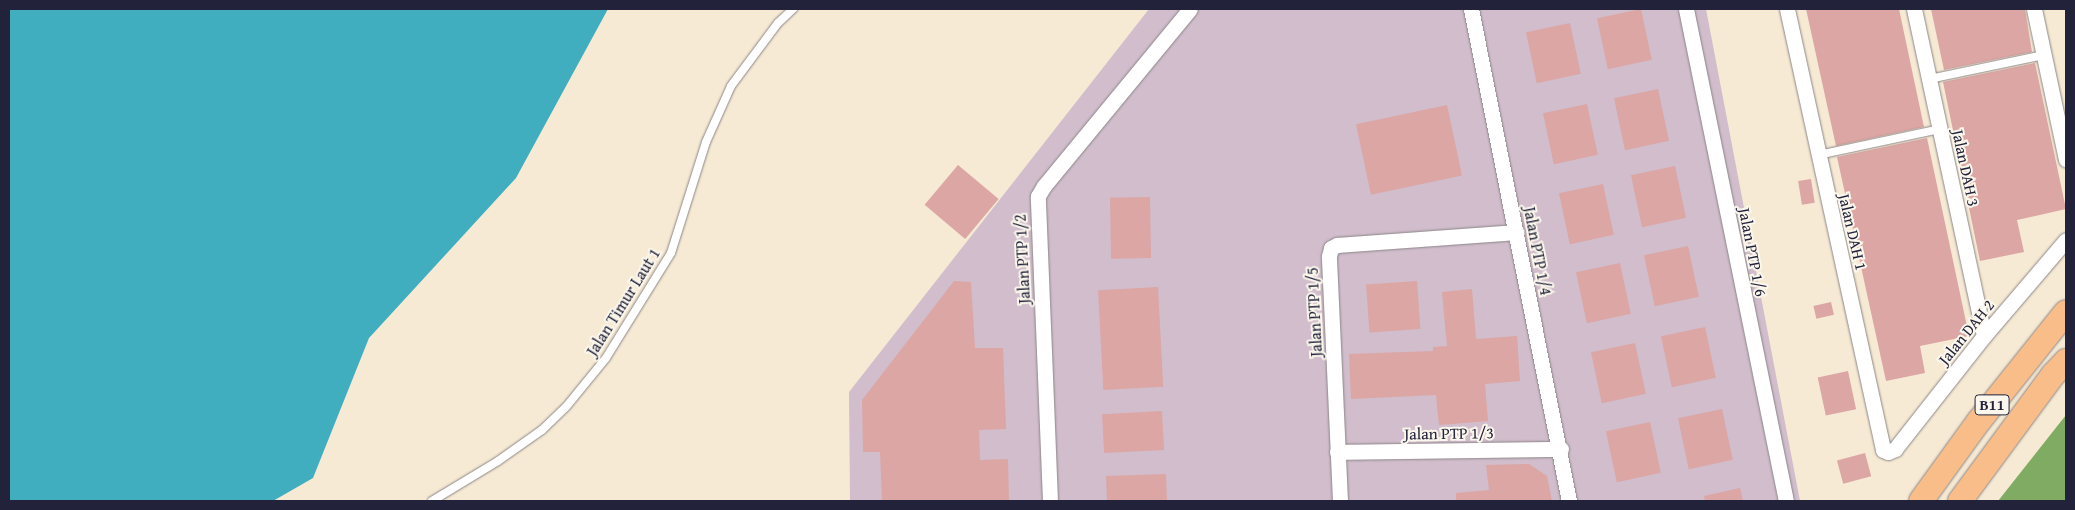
<!DOCTYPE html>
<html>
<head>
<meta charset="utf-8">
<style>
	body { margin:0 }
	#map { position:relative; width:2075px; height:510px; overflow:hidden; background:#f6ead4; font-family:"Gentium Book Plus",serif }
	div>[style] { position:absolute }
	.industrial>* { inset:0; background:#d1bdcc }
	.forest>* { inset:0; background:#80ab63 }
	.water>* { inset:0; background:#41aebf }
	.building>* { inset:0; background:#dba6a4; transform-origin:0 0 }
	.roads { filter:drop-shadow(0 0 1px #8c8688) drop-shadow(0 0 1px #8c8688) }
	.lane>* { height:8px; margin:-4px; padding:0 4px; transform-origin:4px; border-radius:4px; background:#fff }
	.street>* { height:15px; margin:-7.5px; padding:0 7.5px; transform-origin:7.5px; border-radius:7.5px; background:#fff }
	.primary>* { height:24px; margin:-12px; padding:0 12px; transform-origin:12px; border-radius:12px; background:#f8bd89 }
	span { translate:-50% -50%; white-space:nowrap; text-align:center; line-height:1.15; -webkit-text-stroke:4px #fbf7ec; paint-order:stroke }
	.shield-label span { padding:1px 4px; background:#fbf7ec; border:1px solid; border-radius:4px; -webkit-text-stroke-width:0 }
	.shield-label { font-size:15px; color:#22223b; font-weight:700 }
	.street-label { font-size:16px; color:#22223b }
	.frame { position:absolute; inset:0; border:10px solid #22223b; pointer-events:none }
</style>
</head>
<body>
<div id="map">
	<div class="industrial">
		<div style="clip-path:polygon(1149px 9px,1706px 9px,1800px 501px,850px 501px,849px 392px)"></div>
	</div>
	<div class="forest">
		<div style="clip-path:polygon(2066px 415px,2066px 501px,1998px 501px)"></div>
	</div>
	<div class="water">
		<div style="clip-path:polygon(9px 9px,608px 9px,516px 178px,369px 338px,313px 478px,273px 501px,9px 501px)"></div>
	</div>
	<div class="building">
		<div style="left:1641px;top:9px;width:52px;height:45px;rotate:78deg"></div>
		<div style="clip-path:polygon(1806px 9px,1899px 9px,1924px 127px,1836px 146px)"></div>
		<div style="clip-path:polygon(1931px 9px,2025px 9px,2032px 52px,1944px 70px)"></div>
		<div style="left:1570px;top:23px;width:52px;height:45px;rotate:78deg"></div>
		<div style="clip-path:polygon(2035px 63px,2066px 209px,2017px 220px,2024px 252px,1980px 261px,1943px 82px)"></div>
		<div style="left:1658px;top:89px;width:53px;height:45px;rotate:78deg"></div>
		<div style="left:1587px;top:104px;width:52px;height:45px;rotate:78deg"></div>
		<div style="left:1447px;top:105px;width:72px;height:93px;rotate:78deg"></div>
		<div style="clip-path:polygon(1927px 138px,1969px 336px,1920px 346px,1925px 373px,1886px 381px,1837px 157px)"></div>
		<div style="left:958px;top:165px;width:53px;height:52px;rotate:40deg"></div>
		<div style="left:1675px;top:166px;width:53px;height:45px;rotate:78deg"></div>
		<div style="left:1811px;top:179px;width:24px;height:13px;rotate:81deg"></div>
		<div style="left:1603px;top:184px;width:52px;height:45px;rotate:78deg"></div>
		<div style="left:1150px;top:197px;width:61px;height:40px;rotate:89deg"></div>
		<div style="left:1688px;top:246px;width:52px;height:45px;rotate:78deg"></div>
		<div style="left:1620px;top:263px;width:52px;height:45px;rotate:78deg"></div>
		<div style="clip-path:polygon(954px 281px,971px 282px,975px 348px,1003px 348px,1006px 429px,979px 430px,980px 460px,1008px 459px,1009px 501px,882px 501px,880px 452px,863px 452px,862px 400px)"></div>
		<div style="left:1417px;top:281px;width:48px;height:51px;rotate:86deg"></div>
		<div style="left:1158px;top:287px;width:100px;height:60px;rotate:87deg"></div>
		<div style="clip-path:polygon(1472px 289px,1476px 339px,1517px 336px,1520px 381px,1485px 384px,1488px 421px,1439px 425px,1436px 395px,1351px 399px,1349px 354px,1433px 351px,1433px 347px,1447px 346px,1442px 292px)"></div>
		<div style="left:1831px;top:302px;width:13px;height:18px;rotate:77deg"></div>
		<div style="left:1705px;top:327px;width:52px;height:45px;rotate:78deg"></div>
		<div style="left:1635px;top:343px;width:52px;height:45px;rotate:78deg"></div>
		<div style="left:1848px;top:371px;width:39px;height:31px;rotate:78deg"></div>
		<div style="left:1722px;top:409px;width:52px;height:45px;rotate:78deg"></div>
		<div style="left:1162px;top:411px;width:39px;height:60px;rotate:87deg"></div>
		<div style="left:1650px;top:422px;width:52px;height:45px;rotate:78deg"></div>
		<div style="left:1865px;top:453px;width:24px;height:29px;rotate:75deg"></div>
		<div style="clip-path:polygon(1529px 464px,1547px 476px,1552px 501px,1456px 501px,1456px 493px,1489px 490px,1486px 465px)"></div>
		<div style="left:1166px;top:474px;width:27px;height:60px;rotate:88deg"></div>
		<div style="clip-path:polygon(1740px 488px,1743px 501px,1705px 501px,1704px 496px)"></div>
	</div>
	<div class="roads">
		<div class="lane">
			<div style="left:1929px;top:79px;width:117px;rotate:-11.8deg"></div>
			<div style="left:1818px;top:155px;width:125px;rotate:-12deg"></div>
			<div style="left:432px;top:501px;width:77px;rotate:-31.2deg"></div>
			<div style="left:498px;top:461px;width:54px;rotate:-35.2deg"></div>
			<div style="left:542px;top:430px;width:33px;rotate:-44deg"></div>
			<div style="left:566px;top:407px;width:63px;rotate:-50.8deg"></div>
			<div style="left:606px;top:358px;width:123px;rotate:-58.2deg"></div>
			<div style="left:671px;top:253px;width:116px;rotate:-72.5deg"></div>
			<div style="left:706px;top:142px;width:61px;rotate:-65.9deg"></div>
			<div style="left:731px;top:86px;width:79px;rotate:-53.3deg"></div>
			<div style="left:778px;top:23px;width:21px;rotate:-43deg"></div>
		</div>
		<div class="street">
			<div style="left:1471px;top:9px;width:502px;rotate:78.73deg"></div>
			<div style="left:1686px;top:9px;width:502px;rotate:78.51deg"></div>
			<div style="left:1787px;top:9px;width:451px;rotate:77.7deg"></div>
			<div style="left:1883px;top:450px;width:5px;rotate:22deg"></div>
			<div style="left:1888px;top:452px;width:8px;rotate:-23deg"></div>
			<div style="left:1895px;top:449px;width:144px;rotate:-51.8deg"></div>
			<div style="left:1984px;top:336px;width:126px;rotate:-49.5deg"></div>
			<div style="left:1914px;top:9px;width:334px;rotate:77.9deg"></div>
			<div style="left:2034px;top:9px;width:154px;rotate:78deg"></div>
			<div style="left:1337px;top:452px;width:224px;rotate:-0.8deg"></div>
			<div style="left:1050px;top:501px;width:305px;rotate:-92.3deg"></div>
			<div style="left:1038px;top:196px;width:12px;rotate:-59deg"></div>
			<div style="left:1044px;top:186px;width:229px;rotate:-50.5deg"></div>
			<div style="left:1340px;top:501px;width:245px;rotate:-92.6deg"></div>
			<div style="left:1329px;top:256px;width:8px;rotate:-76deg"></div>
			<div style="left:1331px;top:248px;width:7px;rotate:-27deg"></div>
			<div style="left:1337px;top:245px;width:180px;rotate:-4.1deg"></div>
		</div>
		<div class="primary">
			<div style="left:1921px;top:501px;width:99px;rotate:-54.1deg"></div>
			<div style="left:1979px;top:421px;width:139px;rotate:-51.4deg"></div>
			<div style="left:1960px;top:501px;width:157px;rotate:-53.6deg"></div>
			<div style="left:2053px;top:375px;width:19px;rotate:-47deg"></div>
		</div>
	</div>
	<div class="shield-label">
		<span style="left:1992px;top:405px">B11</span>
	</div>
	<div class="street-label">
		<span style="left:1966px;top:168px;rotate:78deg">Jalan DAH 3</span>
		<span style="left:1853px;top:232px;rotate:77deg">Jalan DAH 1</span>
		<span style="left:1538px;top:251px;rotate:79deg">Jalan PTP 1/4</span>
		<span style="left:1753px;top:252px;rotate:79deg">Jalan PTP 1/6</span>
		<span style="left:1022px;top:259px;rotate:-93deg">Jalan PTP 1/2</span>
		<span style="left:623px;top:302px;rotate:-58deg">Jalan Timur Laut 1</span>
		<span style="left:1314px;top:312px;rotate:-93deg">Jalan PTP 1/5</span>
		<span style="left:1966px;top:332px;rotate:-51deg">Jalan DAH 2</span>
		<span style="left:1449px;top:433px;rotate:-1deg">Jalan PTP 1/3</span>
	</div>
	<div class="frame"></div>
</div>
</body>
</html>
